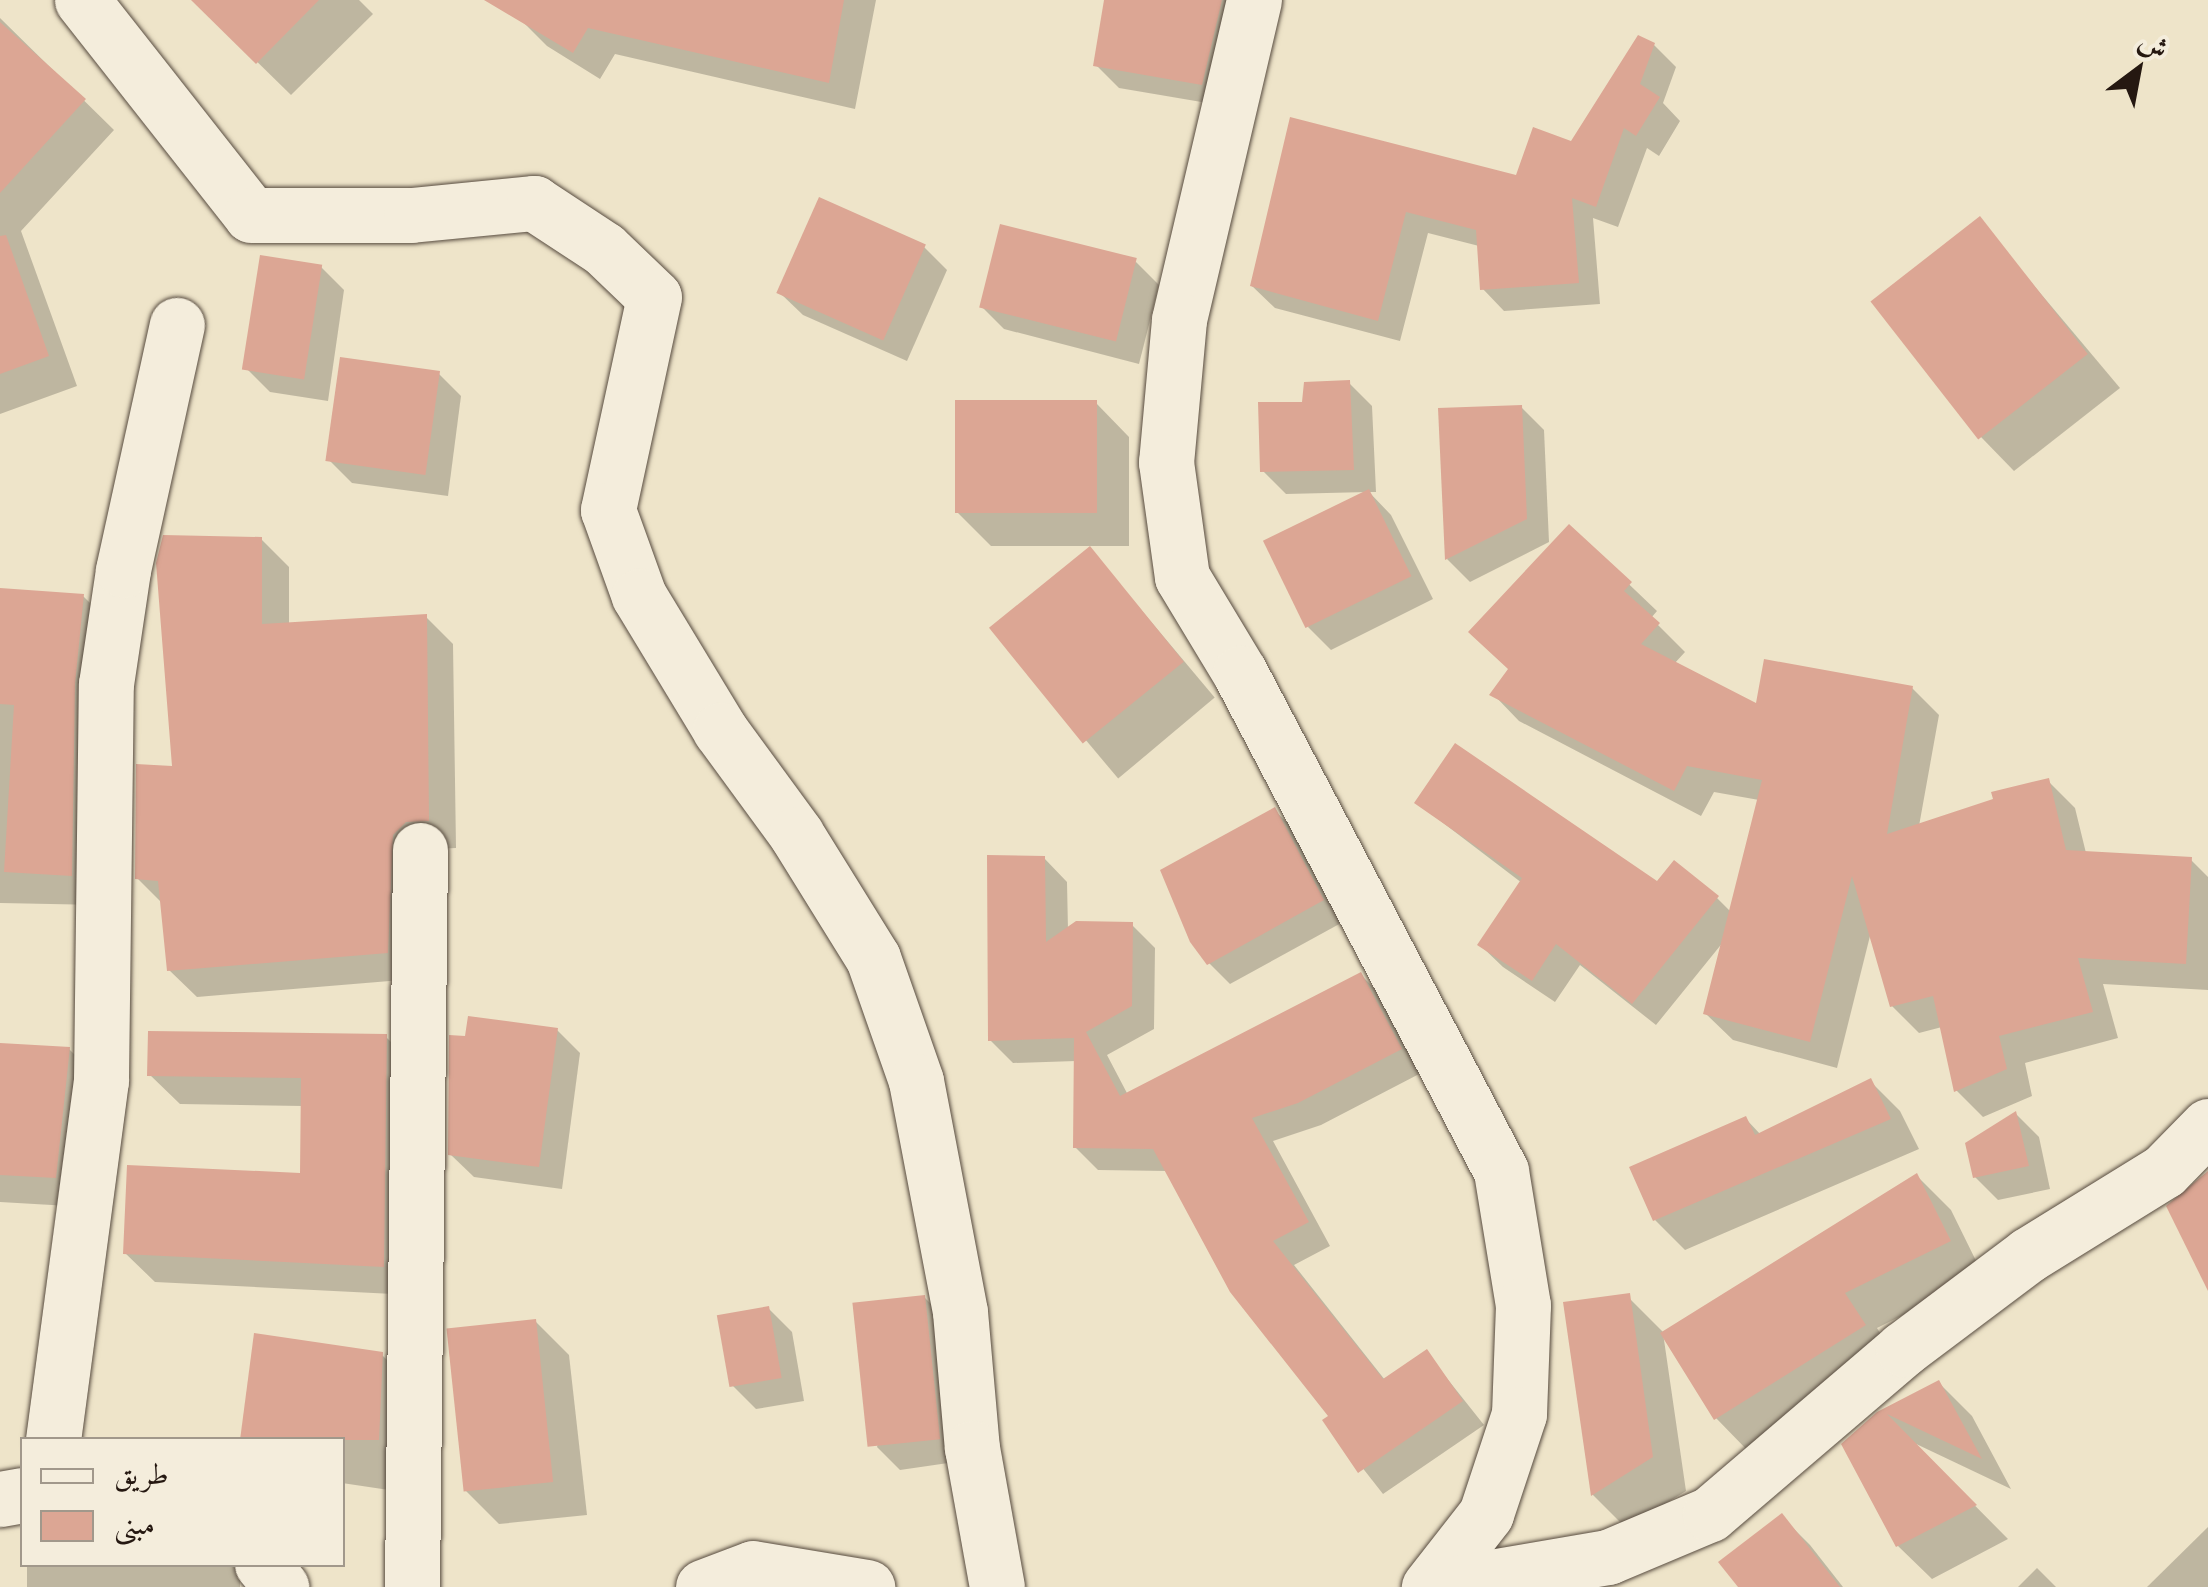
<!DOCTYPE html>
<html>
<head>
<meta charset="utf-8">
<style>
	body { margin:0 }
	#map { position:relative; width:2208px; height:1587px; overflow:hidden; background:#eee4c9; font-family:"Libre Caslon Text",Amiri,serif }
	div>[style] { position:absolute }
	.shadow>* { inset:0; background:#0003; transform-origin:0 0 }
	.building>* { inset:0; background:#dca694; transform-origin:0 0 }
	.roads { filter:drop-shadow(0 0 2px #574b3f) drop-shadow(0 0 2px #574b3f) }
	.minor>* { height:55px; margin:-27.5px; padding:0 27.5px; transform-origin:27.5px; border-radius:27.5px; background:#f4eddc }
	span { translate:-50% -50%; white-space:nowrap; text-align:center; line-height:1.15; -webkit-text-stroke:8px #f4eddc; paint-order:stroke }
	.legend { position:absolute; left:20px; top:1437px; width:325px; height:130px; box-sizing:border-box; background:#f4eddc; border:2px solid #a1988b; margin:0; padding:12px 18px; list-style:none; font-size:30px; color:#251811 }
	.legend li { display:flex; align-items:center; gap:20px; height:50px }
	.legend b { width:50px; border:2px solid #a1988b }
	.north { position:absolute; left:2088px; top:20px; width:100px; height:100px; -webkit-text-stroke:8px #f4eddc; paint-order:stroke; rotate:32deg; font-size:28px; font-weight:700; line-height:40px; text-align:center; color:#251811 }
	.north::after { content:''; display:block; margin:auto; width:35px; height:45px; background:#251811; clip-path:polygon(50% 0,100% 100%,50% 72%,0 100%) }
</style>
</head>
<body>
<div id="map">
	<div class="shadow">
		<div style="clip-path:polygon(194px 0,359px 0,373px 14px,291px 95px)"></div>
		<div style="clip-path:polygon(531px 0,876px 0,855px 109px,615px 54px,600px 79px,547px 46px,520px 19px)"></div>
		<div style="clip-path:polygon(1106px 0,1241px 0,1225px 106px,1119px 88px,1096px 65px)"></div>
		<div style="clip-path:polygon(0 18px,114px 130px,21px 231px,77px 386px,0 414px)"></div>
		<div style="clip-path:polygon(1654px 45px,1676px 67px,1663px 103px,1680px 121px,1659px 156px,1647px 148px,1618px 227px,1593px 218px,1600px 304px,1504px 311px,1482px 288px,1479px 246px,1428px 233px,1400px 341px,1275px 308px,1252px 286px,1291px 120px,1517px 178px,1572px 144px)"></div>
		<div style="clip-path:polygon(1979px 220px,2120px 388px,2014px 471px,1981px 437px)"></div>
		<div style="clip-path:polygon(924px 247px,947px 270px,907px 361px,803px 315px,780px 293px)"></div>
		<div style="clip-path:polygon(1136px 262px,1159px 285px,1139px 364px,1004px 329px,981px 306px)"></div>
		<div style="clip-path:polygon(321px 267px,344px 290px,328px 401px,270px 392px,247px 369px)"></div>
		<div style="clip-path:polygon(438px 373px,461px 396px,448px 496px,352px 483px,329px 460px)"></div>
		<div style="clip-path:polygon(1349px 383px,1372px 406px,1376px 492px,1369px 492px,1391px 515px,1433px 599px,1331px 650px,1308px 627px,1368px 492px,1286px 494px,1263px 471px,1304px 405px)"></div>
		<div style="clip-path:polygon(1096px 403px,1129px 437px,1129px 546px,991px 546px,957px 512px)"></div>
		<div style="clip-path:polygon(1521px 407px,1544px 430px,1549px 542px,1470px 582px,1447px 559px)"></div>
		<div style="clip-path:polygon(1569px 527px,1657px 611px,1651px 618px,1685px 652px,1674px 664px,1758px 707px,1912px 688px,1939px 715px,1919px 826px,2048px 781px,2075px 808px,2086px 853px,2191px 860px,2208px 877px,2208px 990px,2103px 984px,2118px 1038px,2025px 1063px,2032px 1096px,1983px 1117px,1956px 1090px,1942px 1027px,1919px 1033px,1892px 1006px,1871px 932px,1837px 1068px,1733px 1040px,1706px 1014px,1724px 941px,1656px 1025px,1580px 965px,1555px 1002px,1503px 967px,1480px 945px,1522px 883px,1417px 803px,1658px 885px,1717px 898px,1731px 912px,1759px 800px,1714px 792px,1701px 816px,1519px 721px,1493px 694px,1510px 670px)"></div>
		<div style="clip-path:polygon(261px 539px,289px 567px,289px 625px,426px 617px,453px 644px,456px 848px,434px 849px,414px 979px,197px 997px,169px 970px,163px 904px,137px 878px)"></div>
		<div style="left:1090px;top:549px;width:194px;height:126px;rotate:50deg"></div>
		<div style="clip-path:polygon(0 590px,83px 596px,113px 626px,101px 905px,0 903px)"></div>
		<div style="clip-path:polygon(1274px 810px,1295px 830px,1343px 922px,1230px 984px,1209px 963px)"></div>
		<div style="clip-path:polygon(1044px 858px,1067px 882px,1068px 930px,1132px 925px,1155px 948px,1154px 1029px,1107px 1055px,1128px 1095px,1361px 975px,1384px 998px,1423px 1072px,1321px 1125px,1273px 1141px,1330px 1246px,1294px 1265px,1385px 1380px,1426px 1352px,1484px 1425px,1383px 1494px,1325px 1420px,1331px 1416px,1167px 1171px,1098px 1170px,1075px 1147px,1076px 1061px,1013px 1063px,990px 1040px)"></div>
		<div style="clip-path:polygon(557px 1030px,580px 1053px,562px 1189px,474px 1177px,450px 1154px,467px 1038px)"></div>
		<div style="clip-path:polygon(386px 1037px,415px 1066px,413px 1295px,155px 1282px,125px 1253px,303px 1175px,303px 1106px,180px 1104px,150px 1075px)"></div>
		<div style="clip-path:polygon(0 1045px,69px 1049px,99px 1079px,86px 1207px,0 1202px)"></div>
		<div style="clip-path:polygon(1870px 1081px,1900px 1111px,1919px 1149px,1685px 1250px,1655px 1220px,1746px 1119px,1761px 1135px)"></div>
		<div style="clip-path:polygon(2016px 1114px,2039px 1137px,2050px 1189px,1998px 1200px,1975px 1177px)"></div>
		<div style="clip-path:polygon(1917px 1176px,1951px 1210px,1983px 1275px,1877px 1328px,1897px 1360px,1749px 1452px,1716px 1418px,1663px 1333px,1686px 1491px,1626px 1528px,1593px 1495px,1566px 1304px,1629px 1298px,1665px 1334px)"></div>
		<div style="clip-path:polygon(924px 1297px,947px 1320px,962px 1461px,900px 1470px,877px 1447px)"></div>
		<div style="clip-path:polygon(769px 1309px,792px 1332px,804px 1401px,756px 1409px,733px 1386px)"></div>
		<div style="clip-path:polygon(535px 1321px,569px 1355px,587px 1515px,499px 1524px,465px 1490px)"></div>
		<div style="clip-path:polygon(382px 1355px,416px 1389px,409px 1493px,342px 1483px,342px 1440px)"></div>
		<div style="clip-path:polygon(1939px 1383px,1972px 1416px,2011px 1489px,1912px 1442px,2008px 1539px,1932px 1579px,1898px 1546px,1878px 1415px)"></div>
		<div style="clip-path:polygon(1781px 1516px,1810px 1545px,1843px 1587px,1741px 1587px)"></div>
		<div style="clip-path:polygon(2208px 1527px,2208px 1587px,2147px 1587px)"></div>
		<div style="left:27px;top:1564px;width:213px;height:23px"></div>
		<div style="clip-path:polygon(2037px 1568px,2056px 1587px,2018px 1587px)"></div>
	</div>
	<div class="building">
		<div style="clip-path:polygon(191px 0,319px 0,256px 64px)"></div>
		<div style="clip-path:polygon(484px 0,844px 0,829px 83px,588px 28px,573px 53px)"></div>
		<div style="clip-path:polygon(1104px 0,1222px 0,1202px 85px,1093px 66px)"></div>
		<div style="clip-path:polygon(0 22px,86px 99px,0 193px)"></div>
		<div style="clip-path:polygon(1638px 35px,1655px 43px,1640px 84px,1660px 97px,1636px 136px,1624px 128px,1596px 207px,1572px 198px,1579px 283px,1480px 290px,1476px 230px,1406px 212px,1378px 321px,1250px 286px,1290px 117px,1516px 175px,1533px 127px,1571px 141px)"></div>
		<div style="left:819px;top:197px;width:117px;height:105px;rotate:24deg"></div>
		<div style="left:1980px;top:216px;width:175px;height:139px;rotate:52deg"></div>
		<div style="left:1000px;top:224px;width:141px;height:86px;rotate:14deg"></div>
		<div style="clip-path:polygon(6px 235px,49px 356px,0 374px,0 236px)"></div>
		<div style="left:260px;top:255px;width:63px;height:116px;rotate:9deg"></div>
		<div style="left:340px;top:357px;width:101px;height:105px;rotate:8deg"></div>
		<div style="clip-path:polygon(1350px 380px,1354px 470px,1260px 472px,1258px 402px,1302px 402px,1304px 382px)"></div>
		<div style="left:955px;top:400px;width:142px;height:113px"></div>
		<div style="clip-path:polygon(1522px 405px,1527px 519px,1445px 560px,1438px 408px)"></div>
		<div style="left:1369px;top:489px;width:97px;height:118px;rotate:64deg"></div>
		<div style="clip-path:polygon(1569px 524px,1632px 582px,1624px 591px,1660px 623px,1641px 644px,1756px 703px,1764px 659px,1913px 686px,1887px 834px,1993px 799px,1991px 792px,2049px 778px,2066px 850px,2192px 857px,2186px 964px,2078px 958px,2093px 1012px,1999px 1036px,2007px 1069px,1954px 1092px,1933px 996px,1890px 1007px,1852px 876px,1810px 1042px,1703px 1014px,1762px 780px,1687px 766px,1674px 791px,1489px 695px,1508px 669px,1468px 632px)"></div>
		<div style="clip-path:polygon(163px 535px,262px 537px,262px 624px,427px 614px,429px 821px,406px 822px,393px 835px,388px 953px,167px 971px,158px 881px,135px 879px,136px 764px,172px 766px,156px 563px)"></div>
		<div style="left:1090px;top:546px;width:149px;height:130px;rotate:51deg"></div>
		<div style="clip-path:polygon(0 588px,84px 594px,75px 684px,72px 876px,4px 872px,14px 705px,0 704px)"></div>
		<div style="clip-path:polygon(1455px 743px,1657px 881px,1674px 860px,1719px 896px,1632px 1004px,1556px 944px,1532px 981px,1477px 945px,1522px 878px,1414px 803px)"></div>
		<div style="clip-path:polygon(1275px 807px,1324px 900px,1207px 965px,1190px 942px,1160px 870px)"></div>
		<div style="clip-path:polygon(987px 855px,1045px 856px,1046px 942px,1076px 921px,1133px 922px,1132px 1006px,1086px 1032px,1120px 1096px,1361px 972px,1402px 1049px,1298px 1103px,1252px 1118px,1309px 1222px,1273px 1241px,1383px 1379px,1427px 1349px,1463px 1401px,1358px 1473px,1322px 1420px,1328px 1416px,1230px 1292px,1153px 1149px,1073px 1148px,1074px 1038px,988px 1041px)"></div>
		<div style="clip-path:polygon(468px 1016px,558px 1028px,539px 1167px,448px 1155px,449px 1035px,465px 1036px)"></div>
		<div style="clip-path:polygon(148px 1031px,387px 1034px,384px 1267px,123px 1254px,127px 1165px,300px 1173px,301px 1078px,147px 1076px)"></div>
		<div style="clip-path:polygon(0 1043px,70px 1047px,56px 1178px,0 1175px)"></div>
		<div style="clip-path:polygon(1871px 1078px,1891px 1119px,1653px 1221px,1629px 1167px,1746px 1116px,1755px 1135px)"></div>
		<div style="clip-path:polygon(2016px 1111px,2029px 1166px,1973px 1178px,1965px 1143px)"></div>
		<div style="clip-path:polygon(2208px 1171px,2208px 1291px,2166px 1206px)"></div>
		<div style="clip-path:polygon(1917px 1173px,1951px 1241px,1845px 1293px,1866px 1325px,1714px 1420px,1660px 1333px)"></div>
		<div style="clip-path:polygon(1630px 1293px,1653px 1457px,1591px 1496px,1563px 1302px)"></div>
		<div style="left:925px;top:1295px;width:145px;height:73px;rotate:84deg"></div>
		<div style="left:769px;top:1306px;width:73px;height:53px;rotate:80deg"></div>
		<div style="left:536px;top:1319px;width:164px;height:90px;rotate:84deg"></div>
		<div style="clip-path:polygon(254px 1333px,383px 1352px,379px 1440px,240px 1440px)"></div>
		<div style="clip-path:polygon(1939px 1380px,1982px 1459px,1887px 1414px,1977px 1505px,1896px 1547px,1841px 1444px,1877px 1412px)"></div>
		<div style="clip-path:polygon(1782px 1513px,1840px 1587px,1738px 1587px,1718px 1562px)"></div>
	</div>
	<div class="roads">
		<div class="minor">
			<div style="left:82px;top:0;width:273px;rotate:51.8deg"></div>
			<div style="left:251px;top:215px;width:160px"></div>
			<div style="left:411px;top:215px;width:124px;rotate:-5.6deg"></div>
			<div style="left:534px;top:203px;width:84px;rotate:33.3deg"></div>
			<div style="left:604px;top:249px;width:69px;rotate:43.8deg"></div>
			<div style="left:654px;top:297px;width:218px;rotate:102.2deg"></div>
			<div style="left:608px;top:510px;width:91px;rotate:70.2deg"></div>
			<div style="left:639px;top:596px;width:157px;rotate:58.8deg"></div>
			<div style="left:720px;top:730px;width:129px;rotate:53.8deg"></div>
			<div style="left:796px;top:834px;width:146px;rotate:58.2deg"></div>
			<div style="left:873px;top:958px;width:130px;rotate:70.7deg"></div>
			<div style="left:916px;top:1081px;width:235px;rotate:79.2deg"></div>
			<div style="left:960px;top:1312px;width:137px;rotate:85deg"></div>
			<div style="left:972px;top:1448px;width:141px;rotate:79.8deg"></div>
			<div style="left:1254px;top:0;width:329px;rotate:103.2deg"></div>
			<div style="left:1179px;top:320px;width:143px;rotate:95.2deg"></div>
			<div style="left:1166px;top:462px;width:116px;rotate:82.1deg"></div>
			<div style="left:1182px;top:577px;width:112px;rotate:58.9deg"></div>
			<div style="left:1240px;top:673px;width:562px;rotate:62.34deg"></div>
			<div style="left:1501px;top:1171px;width:136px;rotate:80.7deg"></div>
			<div style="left:1523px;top:1305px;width:109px;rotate:92.1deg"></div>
			<div style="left:1519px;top:1414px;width:105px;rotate:108.3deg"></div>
			<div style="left:1486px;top:1514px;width:93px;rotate:128deg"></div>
			<div style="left:53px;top:1440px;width:362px;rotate:-82.4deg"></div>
			<div style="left:101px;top:1081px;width:397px;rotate:-89.3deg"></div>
			<div style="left:106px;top:684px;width:115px;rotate:-81.5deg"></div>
			<div style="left:123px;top:570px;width:251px;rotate:-77.6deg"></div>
			<div style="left:0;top:1499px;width:22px;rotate:-10deg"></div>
			<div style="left:262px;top:1564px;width:30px;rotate:50deg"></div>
			<div style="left:412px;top:1587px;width:737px;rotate:-89.38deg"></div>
			<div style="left:703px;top:1587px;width:53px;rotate:-20.8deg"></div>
			<div style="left:753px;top:1568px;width:116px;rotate:9.5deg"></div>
			<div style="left:1432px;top:1587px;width:179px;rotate:-9.7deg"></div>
			<div style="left:1608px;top:1557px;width:111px;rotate:-22.9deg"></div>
			<div style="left:1710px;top:1514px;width:254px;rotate:-40.5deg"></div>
			<div style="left:1903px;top:1349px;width:156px;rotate:-36.9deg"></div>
			<div style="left:2028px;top:1255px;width:160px;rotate:-31.7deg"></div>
			<div style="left:2164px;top:1171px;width:63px;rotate:-45.6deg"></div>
		</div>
	</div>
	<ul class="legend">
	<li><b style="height:12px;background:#f4eddc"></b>طريق</li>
	<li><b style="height:28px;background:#dca694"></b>مبنى</li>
	</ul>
	<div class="north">ش</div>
</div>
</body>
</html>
